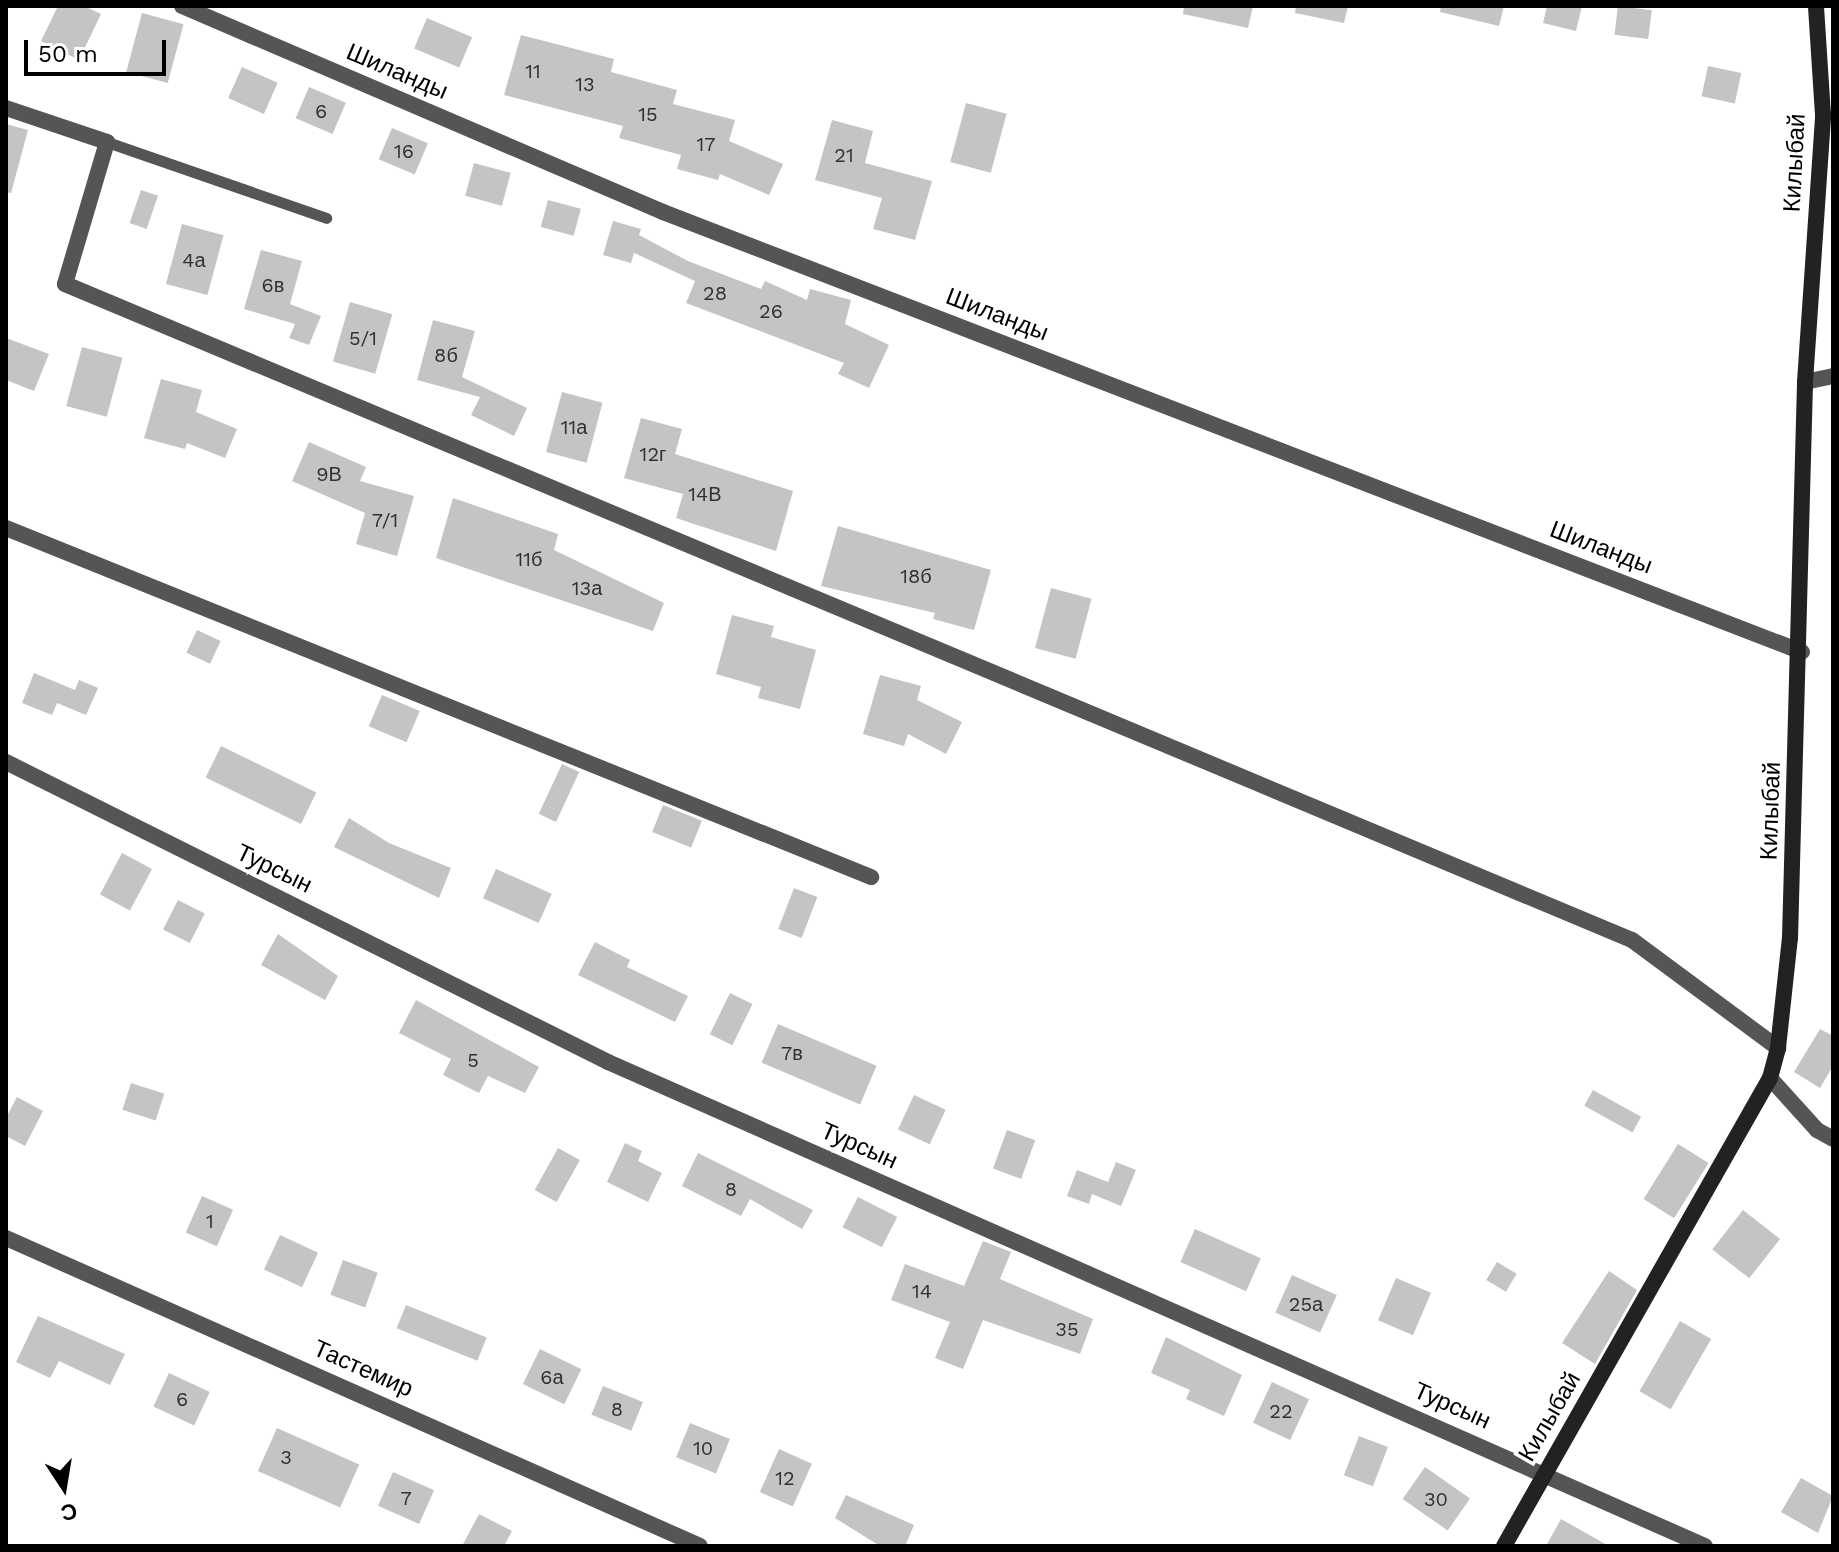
<!DOCTYPE html>
<html>
<head>
<meta charset="utf-8">
<style>
	body { margin:0 }
	#map { position:relative; width:1839px; height:1552px; overflow:hidden; background:#fff; font-family:"Work Sans",sans-serif }
	div>[style] { position:absolute }
	.building>* { inset:0; background:#c4c4c4; transform-origin:0 0 }
	.lane>* { height:11px; margin:-5.5px; padding:0 5.5px; transform-origin:5.5px; border-radius:5.5px; background:#555 }
	.street>* { height:16px; margin:-8px; padding:0 8px; transform-origin:8px; border-radius:8px; background:#555 }
	.secondary>* { height:16px; margin:-8px; padding:0 8px; transform-origin:8px; border-radius:8px; background:#222 }
	span { translate:-50% -50%; white-space:nowrap; text-align:center; line-height:1.15; -webkit-text-stroke:7px #fff; paint-order:stroke }
	.number-label { font-size:20px; color:#313131 }
	.number-label span { -webkit-text-stroke-width:0 }
	.street-label { font-size:24px; color:#000 }
	.frame { position:absolute; inset:0; border:8px solid #000; pointer-events:none }
	.north { position:absolute; left:24px; top:1448px; width:80px; height:80px; -webkit-text-stroke:6px #fff; paint-order:stroke; rotate:168deg; font-size:22px; font-weight:700; line-height:32px; text-align:center; color:#000 }
	.north::after { content:''; display:block; margin:auto; width:28px; height:36px; background:#000; clip-path:polygon(50% 0,100% 100%,50% 72%,0 100%) }
	.scale { position:absolute; left:24px; top:40px; width:142px; height:36px; box-sizing:border-box; border:4px solid #000; border-top:0; padding-left:10px; font-size:24px; line-height:28px; white-space:nowrap; color:#000; -webkit-text-stroke:6px #fff; paint-order:stroke }
</style>
</head>
<body>
<div id="map">
	<div class="building">
		<div style="clip-path:polygon(58px 6px,84px 6px,101px 14px,79px 60px,41px 41px)"></div>
		<div style="clip-path:polygon(1184px 6px,1253px 6px,1248px 28px,1183px 14px)"></div>
		<div style="clip-path:polygon(1296px 6px,1348px 6px,1344px 23px,1295px 13px)"></div>
		<div style="clip-path:polygon(1441px 6px,1504px 6px,1499px 26px,1440px 12px)"></div>
		<div style="clip-path:polygon(1547px 6px,1582px 6px,1576px 31px,1543px 23px)"></div>
		<div style="left:1618px;top:6px;width:34px;height:29px;rotate:7deg"></div>
		<div style="left:142px;top:13px;width:43px;height:61px;rotate:15deg"></div>
		<div style="left:427px;top:18px;width:49px;height:33px;rotate:23deg"></div>
		<div style="clip-path:polygon(521px 35px,614px 59px,611px 72px,677px 90px,673px 104px,735px 120px,729px 141px,783px 164px,769px 195px,720px 174px,718px 180px,677px 169px,681px 155px,619px 138px,623px 126px,504px 95px)"></div>
		<div style="left:1708px;top:66px;width:34px;height:31px;rotate:12deg"></div>
		<div style="left:242px;top:67px;width:39px;height:34px;rotate:24deg"></div>
		<div style="left:309px;top:87px;width:40px;height:34px;rotate:23deg"></div>
		<div style="left:966px;top:103px;width:42px;height:61px;rotate:15deg"></div>
		<div style="clip-path:polygon(832px 120px,873px 131px,865px 163px,932px 181px,915px 240px,873px 229px,882px 198px,815px 180px)"></div>
		<div style="clip-path:polygon(6px 124px,28px 130px,11px 193px,6px 192px)"></div>
		<div style="left:392px;top:128px;width:39px;height:34px;rotate:23deg"></div>
		<div style="left:474px;top:163px;width:38px;height:34px;rotate:15deg"></div>
		<div style="left:141px;top:190px;width:18px;height:35px;rotate:19deg"></div>
		<div style="left:548px;top:200px;width:34px;height:28px;rotate:15deg"></div>
		<div style="clip-path:polygon(613px 221px,641px 229px,639px 235px,688px 261px,761px 289px,765px 281px,807px 300px,810px 289px,851px 300px,845px 324px,889px 345px,869px 388px,838px 374px,844px 363px,686px 303px,695px 281px,634px 253px,631px 263px,603px 255px)"></div>
		<div style="left:182px;top:224px;width:43px;height:62px;rotate:15deg"></div>
		<div style="clip-path:polygon(261px 250px,302px 261px,290px 304px,321px 316px,309px 345px,289px 338px,295px 324px,244px 309px)"></div>
		<div style="left:350px;top:302px;width:44px;height:62px;rotate:16deg"></div>
		<div style="clip-path:polygon(433px 320px,475px 331px,462px 377px,527px 408px,514px 436px,471px 415px,480px 397px,417px 380px)"></div>
		<div style="clip-path:polygon(6px 338px,49px 354px,34px 391px,6px 380px)"></div>
		<div style="left:82px;top:347px;width:42px;height:61px;rotate:15deg"></div>
		<div style="clip-path:polygon(161px 379px,202px 390px,196px 412px,237px 429px,225px 458px,187px 443px,185px 449px,144px 438px)"></div>
		<div style="left:562px;top:392px;width:42px;height:62px;rotate:15deg"></div>
		<div style="clip-path:polygon(641px 418px,682px 429px,675px 454px,793px 491px,776px 551px,676px 518px,683px 494px,624px 478px)"></div>
		<div style="clip-path:polygon(309px 442px,366px 467px,360px 481px,414px 496px,397px 556px,356px 544px,365px 513px,292px 481px)"></div>
		<div style="clip-path:polygon(453px 498px,558px 534px,554px 550px,664px 603px,653px 631px,436px 558px)"></div>
		<div style="clip-path:polygon(838px 526px,991px 570px,974px 630px,933px 619px,935px 613px,821px 586px)"></div>
		<div style="left:1051px;top:588px;width:42px;height:62px;rotate:15deg"></div>
		<div style="clip-path:polygon(732px 615px,774px 626px,771px 637px,816px 650px,800px 709px,758px 698px,761px 687px,716px 674px)"></div>
		<div style="left:197px;top:630px;width:26px;height:25px;rotate:25deg"></div>
		<div style="clip-path:polygon(34px 673px,75px 690px,79px 680px,98px 688px,86px 715px,57px 703px,52px 715px,22px 703px)"></div>
		<div style="clip-path:polygon(880px 675px,921px 686px,917px 700px,962px 722px,946px 754px,908px 734px,904px 746px,863px 734px)"></div>
		<div style="left:382px;top:695px;width:41px;height:34px;rotate:23deg"></div>
		<div style="left:221px;top:746px;width:106px;height:35px;rotate:26deg"></div>
		<div style="left:562px;top:764px;width:19px;height:55px;rotate:25deg"></div>
		<div style="left:663px;top:805px;width:42px;height:29px;rotate:22deg"></div>
		<div style="clip-path:polygon(349px 818px,389px 843px,451px 868px,439px 898px,334px 847px)"></div>
		<div style="left:122px;top:853px;width:34px;height:47px;rotate:28deg"></div>
		<div style="left:496px;top:869px;width:61px;height:32px;rotate:24deg"></div>
		<div style="left:794px;top:888px;width:25px;height:44px;rotate:21deg"></div>
		<div style="left:178px;top:900px;width:30px;height:33px;rotate:27deg"></div>
		<div style="clip-path:polygon(278px 934px,338px 976px,325px 1000px,261px 965px)"></div>
		<div style="clip-path:polygon(595px 942px,630px 960px,627px 967px,688px 996px,675px 1022px,578px 975px)"></div>
		<div style="left:730px;top:993px;width:25px;height:46px;rotate:26deg"></div>
		<div style="clip-path:polygon(416px 1000px,539px 1067px,525px 1093px,488px 1076px,479px 1093px,443px 1075px,451px 1059px,399px 1033px)"></div>
		<div style="left:778px;top:1024px;width:107px;height:42px;rotate:23deg"></div>
		<div style="clip-path:polygon(1820px 1029px,1833px 1036px,1833px 1066px,1820px 1088px,1794px 1072px)"></div>
		<div style="left:131px;top:1083px;width:35px;height:28px;rotate:18deg"></div>
		<div style="left:1593px;top:1090px;width:55px;height:18px;rotate:29deg"></div>
		<div style="left:914px;top:1095px;width:35px;height:38px;rotate:25deg"></div>
		<div style="clip-path:polygon(17px 1097px,43px 1111px,25px 1146px,6px 1136px,6px 1118px)"></div>
		<div style="left:1007px;top:1130px;width:30px;height:41px;rotate:20deg"></div>
		<div style="clip-path:polygon(625px 1143px,642px 1151px,638px 1161px,662px 1173px,648px 1202px,607px 1182px)"></div>
		<div style="left:1678px;top:1144px;width:36px;height:65px;rotate:32deg"></div>
		<div style="left:558px;top:1148px;width:25px;height:48px;rotate:29deg"></div>
		<div style="clip-path:polygon(698px 1153px,813px 1210px,802px 1229px,750px 1199px,741px 1216px,682px 1186px)"></div>
		<div style="clip-path:polygon(1116px 1162px,1136px 1170px,1121px 1206px,1092px 1194px,1089px 1204px,1067px 1196px,1077px 1170px,1108px 1182px)"></div>
		<div style="left:202px;top:1196px;width:34px;height:40px;rotate:24deg"></div>
		<div style="left:858px;top:1197px;width:44px;height:34px;rotate:27deg"></div>
		<div style="left:1743px;top:1210px;width:47px;height:50px;rotate:38deg"></div>
		<div style="left:1195px;top:1229px;width:72px;height:36px;rotate:24deg"></div>
		<div style="left:280px;top:1235px;width:42px;height:38px;rotate:25deg"></div>
		<div style="clip-path:polygon(983px 1241px,1011px 1252px,1000px 1279px,1093px 1319px,1080px 1354px,983px 1320px,963px 1369px,935px 1358px,950px 1322px,891px 1300px,905px 1264px,964px 1286px)"></div>
		<div style="left:343px;top:1260px;width:37px;height:37px;rotate:20deg"></div>
		<div style="left:1497px;top:1262px;width:23px;height:21px;rotate:31deg"></div>
		<div style="clip-path:polygon(1609px 1271px,1637px 1290px,1595px 1364px,1562px 1343px)"></div>
		<div style="left:1292px;top:1275px;width:49px;height:41px;rotate:24deg"></div>
		<div style="left:1396px;top:1278px;width:38px;height:46px;rotate:23deg"></div>
		<div style="left:406px;top:1305px;width:87px;height:25px;rotate:22deg"></div>
		<div style="clip-path:polygon(38px 1316px,125px 1354px,110px 1385px,59px 1361px,50px 1378px,16px 1362px)"></div>
		<div style="left:1680px;top:1321px;width:36px;height:81px;rotate:30deg"></div>
		<div style="clip-path:polygon(1166px 1337px,1242px 1375px,1224px 1416px,1186px 1399px,1190px 1390px,1151px 1373px)"></div>
		<div style="left:540px;top:1349px;width:46px;height:39px;rotate:26deg"></div>
		<div style="left:169px;top:1373px;width:45px;height:37px;rotate:25deg"></div>
		<div style="left:1272px;top:1382px;width:41px;height:45px;rotate:25deg"></div>
		<div style="left:603px;top:1386px;width:43px;height:31px;rotate:22deg"></div>
		<div style="left:690px;top:1423px;width:43px;height:37px;rotate:22deg"></div>
		<div style="left:277px;top:1428px;width:90px;height:47px;rotate:24deg"></div>
		<div style="left:1359px;top:1436px;width:31px;height:42px;rotate:21deg"></div>
		<div style="left:779px;top:1449px;width:36px;height:47px;rotate:24deg"></div>
		<div style="left:1425px;top:1467px;width:55px;height:39px;rotate:35deg"></div>
		<div style="left:393px;top:1472px;width:45px;height:37px;rotate:24deg"></div>
		<div style="clip-path:polygon(1801px 1478px,1833px 1496px,1818px 1533px,1781px 1512px)"></div>
		<div style="clip-path:polygon(846px 1495px,914px 1525px,905px 1546px,880px 1546px,835px 1518px)"></div>
		<div style="clip-path:polygon(479px 1514px,512px 1531px,504px 1546px,462px 1546px)"></div>
		<div style="clip-path:polygon(1561px 1519px,1609px 1546px,1546px 1546px)"></div>
	</div>
	<div class="lane">
		<div style="left:107px;top:142px;width:232px;rotate:19.1deg"></div>
	</div>
	<div class="street">
		<div style="left:182px;top:6px;width:523px;rotate:23.18deg"></div>
		<div style="left:663px;top:212px;width:1221px;rotate:21.12deg"></div>
		<div style="left:6px;top:108px;width:107px;rotate:18.6deg"></div>
		<div style="left:107px;top:142px;width:148px;rotate:106.5deg"></div>
		<div style="left:65px;top:284px;width:1699px;rotate:22.72deg"></div>
		<div style="left:1632px;top:940px;width:182px;rotate:36.5deg"></div>
		<div style="left:1805px;top:382px;width:29px;rotate:-12deg"></div>
		<div style="left:6px;top:528px;width:933px;rotate:21.97deg"></div>
		<div style="left:6px;top:762px;width:673px;rotate:26.49deg"></div>
		<div style="left:608px;top:1062px;width:1199px;rotate:23.81deg"></div>
		<div style="left:1770px;top:1078px;width:70px;rotate:47.9deg"></div>
		<div style="left:1817px;top:1130px;width:18px;rotate:29deg"></div>
		<div style="left:6px;top:1238px;width:759px;rotate:23.93deg"></div>
	</div>
	<div class="secondary">
		<div style="left:1504px;top:1546px;width:538px;rotate:-60.39deg"></div>
		<div style="left:1770px;top:1078px;width:31px;rotate:-75deg"></div>
		<div style="left:1778px;top:1048px;width:111px;rotate:-83.8deg"></div>
		<div style="left:1790px;top:938px;width:556px;rotate:-88.45deg"></div>
		<div style="left:1805px;top:382px;width:268px;rotate:-86.1deg"></div>
		<div style="left:1823px;top:115px;width:109px;rotate:-93.7deg"></div>
	</div>
	<div class="number-label">
		<span style="left:533px;top:71px">11</span>
		<span style="left:585px;top:84px">13</span>
		<span style="left:321px;top:111px">6</span>
		<span style="left:648px;top:114px">15</span>
		<span style="left:706px;top:144px">17</span>
		<span style="left:404px;top:151px">16</span>
		<span style="left:844px;top:155px">21</span>
		<span style="left:194px;top:260px">4а</span>
		<span style="left:273px;top:285px">6в</span>
		<span style="left:715px;top:293px">28</span>
		<span style="left:771px;top:311px">26</span>
		<span style="left:363px;top:338px">5/1</span>
		<span style="left:446px;top:355px">8б</span>
		<span style="left:574px;top:427px">11а</span>
		<span style="left:653px;top:454px">12г</span>
		<span style="left:329px;top:474px">9В</span>
		<span style="left:705px;top:494px">14В</span>
		<span style="left:385px;top:520px">7/1</span>
		<span style="left:529px;top:559px">11б</span>
		<span style="left:916px;top:576px">18б</span>
		<span style="left:587px;top:588px">13а</span>
		<span style="left:792px;top:1053px">7в</span>
		<span style="left:473px;top:1060px">5</span>
		<span style="left:731px;top:1189px">8</span>
		<span style="left:210px;top:1221px">1</span>
		<span style="left:922px;top:1291px">14</span>
		<span style="left:1306px;top:1304px">25а</span>
		<span style="left:1067px;top:1329px">35</span>
		<span style="left:552px;top:1377px">6а</span>
		<span style="left:182px;top:1399px">6</span>
		<span style="left:617px;top:1409px">8</span>
		<span style="left:1281px;top:1411px">22</span>
		<span style="left:703px;top:1448px">10</span>
		<span style="left:286px;top:1457px">3</span>
		<span style="left:785px;top:1478px">12</span>
		<span style="left:406px;top:1498px">7</span>
		<span style="left:1436px;top:1499px">30</span>
	</div>
	<div class="street-label">
		<span style="left:397px;top:72px;rotate:23deg">Шиланды</span>
		<span style="left:1795px;top:163px;rotate:-87deg">Килыбай</span>
		<span style="left:997px;top:315px;rotate:21deg">Шиланды</span>
		<span style="left:1601px;top:548px;rotate:21deg">Шиланды</span>
		<span style="left:1771px;top:811px;rotate:-88deg">Килыбай</span>
		<span style="left:274px;top:869px;rotate:26deg">Турсын</span>
		<span style="left:859px;top:1146px;rotate:24deg">Турсын</span>
		<span style="left:363px;top:1369px;rotate:24deg">Тастемир</span>
		<span style="left:1452px;top:1406px;rotate:24deg">Турсын</span>
		<span style="left:1550px;top:1417px;rotate:-60deg">Килыбай</span>
	</div>
	<div class="frame"></div>
	<div class="north">С</div>
	<div class="scale">50 m</div>
</div>
</body>
</html>
